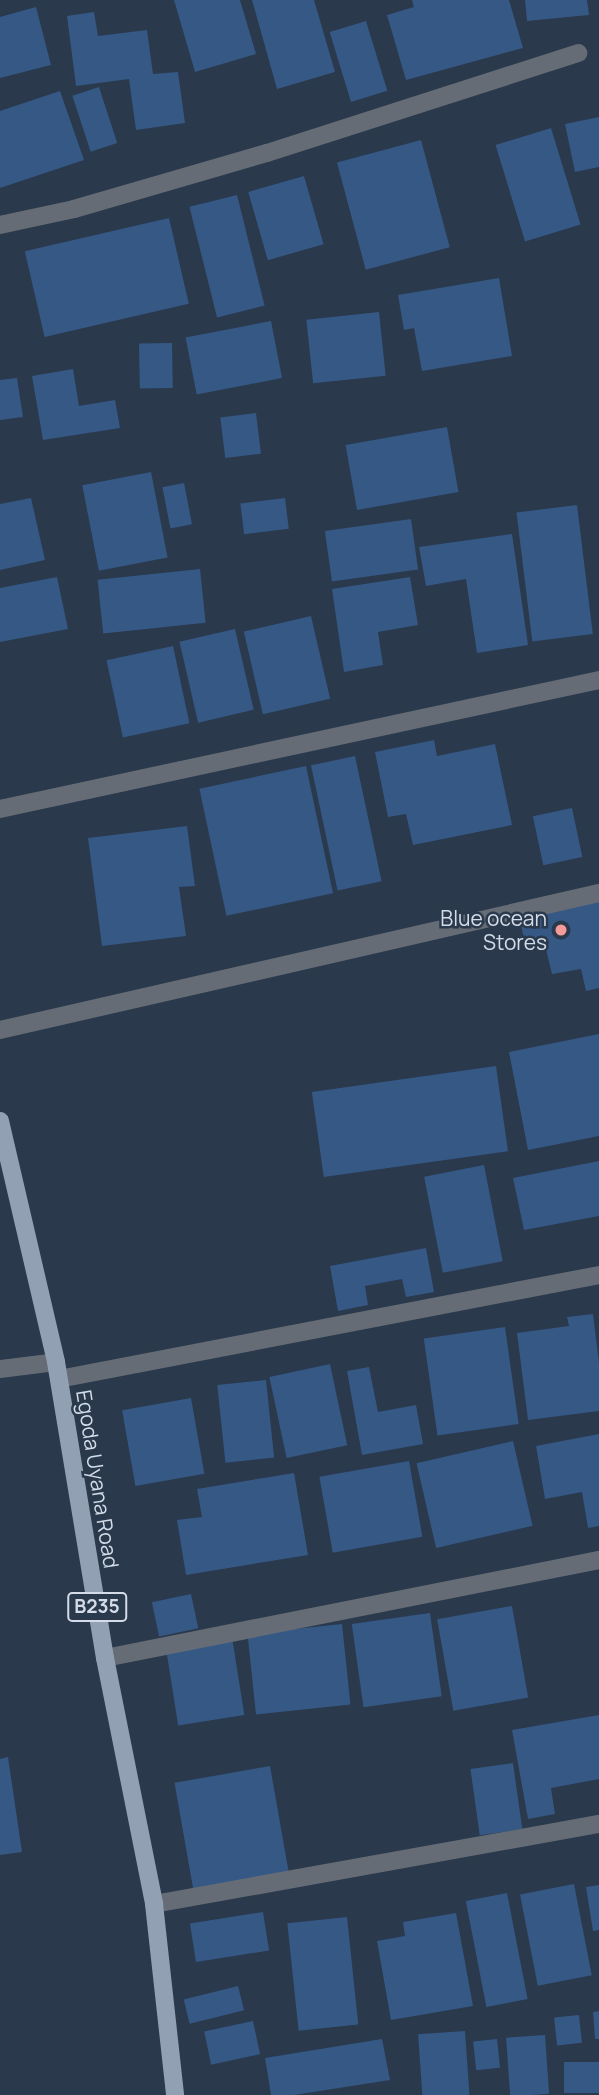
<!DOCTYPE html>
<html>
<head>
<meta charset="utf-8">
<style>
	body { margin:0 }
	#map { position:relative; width:599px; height:2095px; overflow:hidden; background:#2a394c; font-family:Manrope,sans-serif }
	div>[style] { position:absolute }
	.building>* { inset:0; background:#355885; transform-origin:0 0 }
	.minor>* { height:18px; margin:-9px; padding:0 9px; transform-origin:9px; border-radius:9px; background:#656c76 }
	.major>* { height:18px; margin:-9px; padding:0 9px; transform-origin:9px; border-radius:9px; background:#91a0b3 }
	.dots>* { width:19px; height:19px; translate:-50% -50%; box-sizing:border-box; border:4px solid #2a394c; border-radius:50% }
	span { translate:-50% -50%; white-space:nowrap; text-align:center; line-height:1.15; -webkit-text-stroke:5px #2a394c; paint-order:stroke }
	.shield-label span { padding:2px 5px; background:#2a394c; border:2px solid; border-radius:5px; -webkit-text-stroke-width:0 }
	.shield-label { font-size:19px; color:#d3dce8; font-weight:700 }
	.poi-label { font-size:21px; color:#d3dce8 }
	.right { translate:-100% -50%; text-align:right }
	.street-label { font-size:21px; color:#d3dce8 }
</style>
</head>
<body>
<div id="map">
	<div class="building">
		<div style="clip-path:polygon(174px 0,240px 0,256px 54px,195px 72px)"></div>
		<div style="clip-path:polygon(252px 0,314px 0,335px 72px,277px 89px)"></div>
		<div style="clip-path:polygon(412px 0,509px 0,523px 48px,406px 80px,387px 15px,414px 7px)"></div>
		<div style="clip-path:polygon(525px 0,587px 0,589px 15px,527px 21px)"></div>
		<div style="clip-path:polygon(36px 7px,51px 65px,0 78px,0 17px)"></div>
		<div style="clip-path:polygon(94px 12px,98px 36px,147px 30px,153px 74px,178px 72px,185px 123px,136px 130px,129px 79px,76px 86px,67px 16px)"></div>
		<div style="left:366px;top:21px;width:73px;height:38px;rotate:73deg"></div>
		<div style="left:99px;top:87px;width:59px;height:28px;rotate:72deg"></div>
		<div style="clip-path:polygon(60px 91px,84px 160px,0 188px,0 111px)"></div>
		<div style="clip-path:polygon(599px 117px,599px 167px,575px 172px,565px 124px)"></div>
		<div style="left:551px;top:128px;width:101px;height:58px;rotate:73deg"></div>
		<div style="left:421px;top:140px;width:111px;height:87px;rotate:75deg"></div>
		<div style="left:304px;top:176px;width:71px;height:58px;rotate:74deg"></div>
		<div style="left:237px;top:195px;width:114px;height:49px;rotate:76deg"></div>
		<div style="left:169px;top:218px;width:88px;height:148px;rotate:77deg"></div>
		<div style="clip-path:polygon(499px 278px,512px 356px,422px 371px,414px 328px,404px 330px,398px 295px)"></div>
		<div style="left:379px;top:312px;width:64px;height:73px;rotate:84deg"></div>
		<div style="left:271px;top:321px;width:58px;height:87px;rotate:79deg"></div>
		<div style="left:172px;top:343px;width:45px;height:33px;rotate:89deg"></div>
		<div style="clip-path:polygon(73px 369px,79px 406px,115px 400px,120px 428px,43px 440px,32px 376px)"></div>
		<div style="clip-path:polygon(17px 378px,23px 417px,0 420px,0 380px)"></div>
		<div style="left:256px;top:413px;width:41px;height:36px;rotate:83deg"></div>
		<div style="left:447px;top:427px;width:66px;height:103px;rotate:80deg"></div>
		<div style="left:151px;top:472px;width:87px;height:70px;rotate:79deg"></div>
		<div style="left:184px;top:483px;width:42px;height:22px;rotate:79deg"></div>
		<div style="clip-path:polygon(31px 498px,45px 560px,0 570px,0 504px)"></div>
		<div style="left:285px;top:498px;width:31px;height:45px;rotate:83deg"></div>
		<div style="left:577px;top:505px;width:130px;height:61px;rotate:83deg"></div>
		<div style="left:411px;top:519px;width:51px;height:87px;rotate:82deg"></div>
		<div style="clip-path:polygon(512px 534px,528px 645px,477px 653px,466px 579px,426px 586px,419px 547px)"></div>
		<div style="left:200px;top:569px;width:54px;height:103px;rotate:84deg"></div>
		<div style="clip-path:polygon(57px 577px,68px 629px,0 642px,0 588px)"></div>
		<div style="clip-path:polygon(410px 577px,418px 625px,378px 632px,383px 665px,344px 672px,332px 589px)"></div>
		<div style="left:311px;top:616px;width:85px;height:69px;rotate:77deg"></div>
		<div style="left:235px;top:629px;width:83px;height:57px;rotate:77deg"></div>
		<div style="left:173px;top:646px;width:79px;height:68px;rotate:78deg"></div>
		<div style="clip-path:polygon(434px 740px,437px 756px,495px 744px,512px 825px,413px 845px,406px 814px,388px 817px,375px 752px)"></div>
		<div style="left:355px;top:756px;width:128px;height:45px;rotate:78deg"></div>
		<div style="left:306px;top:766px;width:130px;height:109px;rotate:78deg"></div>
		<div style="left:572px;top:808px;width:50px;height:40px;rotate:78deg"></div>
		<div style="clip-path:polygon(187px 826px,195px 886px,179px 887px,186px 936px,102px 946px,88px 838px)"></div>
		<div style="clip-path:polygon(599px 898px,599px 988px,586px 991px,581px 969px,552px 974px,545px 945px,526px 949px,519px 915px)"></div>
		<div style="clip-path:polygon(599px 1034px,599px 1136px,528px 1150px,509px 1052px)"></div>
		<div style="left:496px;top:1066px;width:86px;height:186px;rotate:82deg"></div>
		<div style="clip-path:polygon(599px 1161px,599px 1216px,524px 1230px,513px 1178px)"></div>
		<div style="left:484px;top:1165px;width:98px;height:61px;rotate:79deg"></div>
		<div style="clip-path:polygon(426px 1248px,434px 1292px,406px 1297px,402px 1279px,365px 1286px,368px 1305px,338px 1311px,330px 1266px)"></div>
		<div style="clip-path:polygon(593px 1314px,599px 1363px,599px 1411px,528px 1420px,517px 1333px,569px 1326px,567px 1317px)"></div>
		<div style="left:505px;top:1327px;width:98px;height:82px;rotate:82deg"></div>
		<div style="left:330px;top:1364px;width:83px;height:62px;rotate:78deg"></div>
		<div style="clip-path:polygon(369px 1367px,378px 1412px,416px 1405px,423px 1444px,362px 1455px,347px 1371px)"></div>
		<div style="left:266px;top:1380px;width:78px;height:49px;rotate:84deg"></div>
		<div style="left:191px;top:1398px;width:77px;height:70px;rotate:80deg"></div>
		<div style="clip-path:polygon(599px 1434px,599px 1526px,588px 1528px,582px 1492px,545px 1499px,536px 1446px)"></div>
		<div style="left:513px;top:1441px;width:87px;height:99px;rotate:77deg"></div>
		<div style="left:409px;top:1461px;width:77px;height:91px;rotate:80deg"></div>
		<div style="clip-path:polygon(294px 1473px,308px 1555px,186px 1575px,177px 1520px,202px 1517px,197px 1489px)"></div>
		<div style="left:191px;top:1594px;width:35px;height:40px;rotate:78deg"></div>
		<div style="left:512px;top:1606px;width:93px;height:76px;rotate:80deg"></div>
		<div style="left:430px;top:1613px;width:84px;height:79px;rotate:82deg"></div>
		<div style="left:342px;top:1624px;width:81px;height:95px;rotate:84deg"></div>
		<div style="left:232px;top:1637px;width:79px;height:67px;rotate:81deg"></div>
		<div style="clip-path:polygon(599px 1715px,599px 1779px,551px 1788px,555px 1814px,528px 1819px,512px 1730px)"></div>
		<div style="clip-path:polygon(8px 1757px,22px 1852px,0 1855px,0 1759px)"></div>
		<div style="left:513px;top:1763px;width:67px;height:43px;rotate:82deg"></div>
		<div style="left:270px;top:1766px;width:117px;height:97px;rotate:80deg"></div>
		<div style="left:574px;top:1884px;width:93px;height:55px;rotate:79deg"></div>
		<div style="clip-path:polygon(599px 1885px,599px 1930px,593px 1931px,586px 1887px)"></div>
		<div style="left:507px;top:1893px;width:108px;height:42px;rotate:79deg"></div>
		<div style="left:263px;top:1912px;width:39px;height:74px;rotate:81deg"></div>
		<div style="clip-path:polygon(456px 1913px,473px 2006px,391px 2020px,377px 1941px,405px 1936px,403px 1922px)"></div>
		<div style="left:347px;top:1917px;width:108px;height:60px;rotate:84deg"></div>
		<div style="left:238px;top:1986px;width:25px;height:56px;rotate:76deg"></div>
		<div style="clip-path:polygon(599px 2011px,599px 2039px,595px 2039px,593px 2012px)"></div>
		<div style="left:579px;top:2015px;width:28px;height:25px;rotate:84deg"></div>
		<div style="left:253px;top:2021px;width:34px;height:50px;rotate:78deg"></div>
		<div style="left:465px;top:2031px;width:64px;height:47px;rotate:86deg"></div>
		<div style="left:545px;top:2035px;width:59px;height:39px;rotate:86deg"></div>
		<div style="clip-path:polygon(382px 2039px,390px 2080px,294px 2095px,271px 2095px,265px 2058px)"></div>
		<div style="left:497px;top:2039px;width:29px;height:24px;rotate:84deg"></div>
		<div style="left:599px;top:2062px;width:31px;height:35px;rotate:90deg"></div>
	</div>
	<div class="minor">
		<div style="left:0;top:225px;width:76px;rotate:-12.2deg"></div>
		<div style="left:74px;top:209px;width:201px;rotate:-16.2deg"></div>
		<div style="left:267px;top:153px;width:327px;rotate:-17.8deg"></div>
		<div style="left:0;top:809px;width:613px;rotate:-12.15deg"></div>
		<div style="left:0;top:1030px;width:614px;rotate:-12.88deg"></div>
		<div style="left:0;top:1369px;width:56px;rotate:-7.1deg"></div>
		<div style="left:59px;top:1379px;width:550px;rotate:-10.9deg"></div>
		<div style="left:105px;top:1658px;width:504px;rotate:-11.22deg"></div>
		<div style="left:154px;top:1904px;width:452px;rotate:-10.2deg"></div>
	</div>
	<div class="major">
		<div style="left:0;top:1121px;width:247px;rotate:76.9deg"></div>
		<div style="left:56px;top:1362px;width:300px;rotate:80.6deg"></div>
		<div style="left:105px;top:1658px;width:251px;rotate:78.7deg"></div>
		<div style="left:154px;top:1904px;width:192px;rotate:83.7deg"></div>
	</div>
	<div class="dots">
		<div style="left:561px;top:930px;background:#f59b9a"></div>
	</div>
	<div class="shield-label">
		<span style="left:97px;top:1607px">B235</span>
	</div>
	<div class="poi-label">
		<span class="right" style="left:547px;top:930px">Blue ocean<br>Stores</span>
	</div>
	<div class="street-label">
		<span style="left:98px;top:1479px;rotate:81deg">Egoda Uyana Road</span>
	</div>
</div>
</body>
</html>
